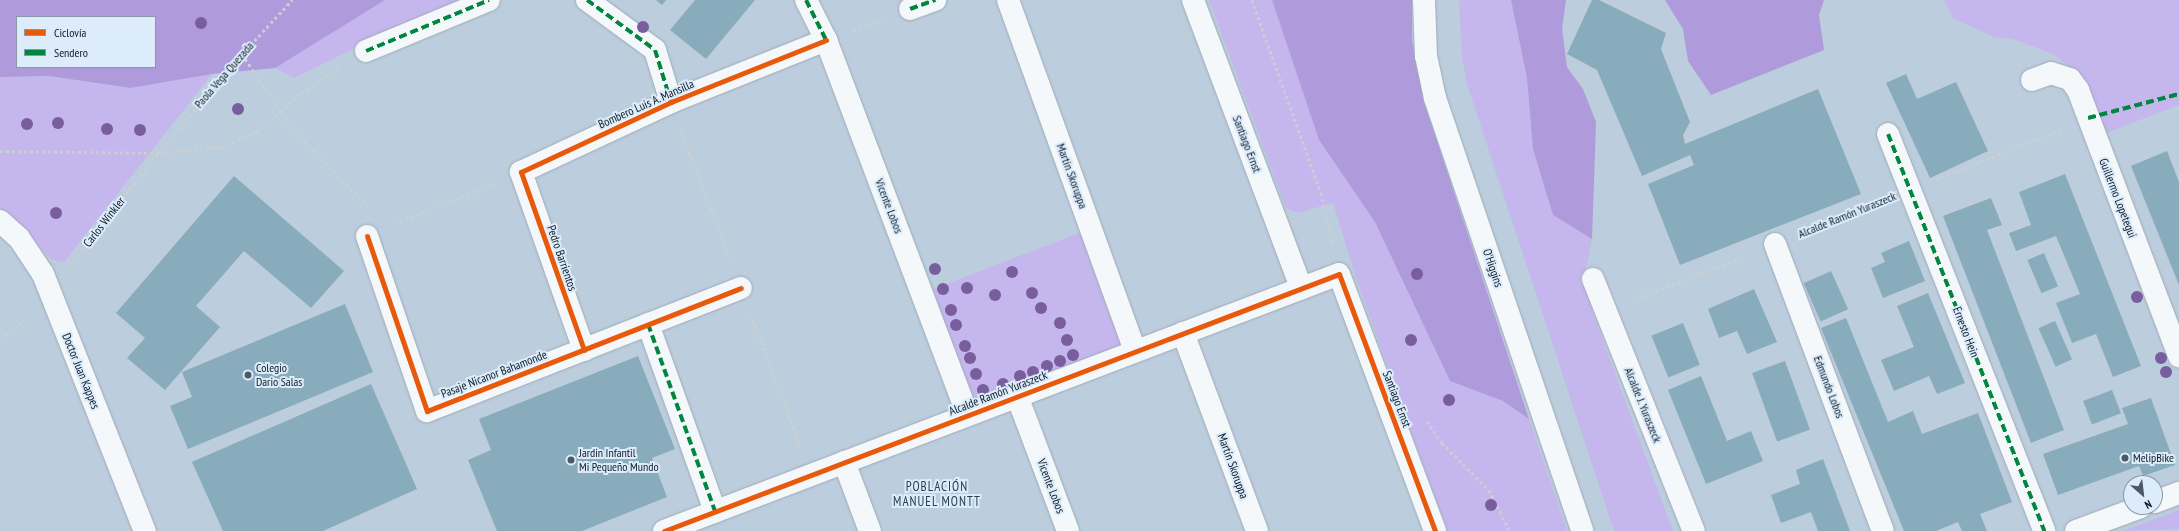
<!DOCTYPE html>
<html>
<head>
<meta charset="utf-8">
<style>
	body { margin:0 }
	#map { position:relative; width:2179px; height:531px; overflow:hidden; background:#bccddd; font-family:"PT Sans Narrow",sans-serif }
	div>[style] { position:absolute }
	.green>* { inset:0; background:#c5b6ee; transform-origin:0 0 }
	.forest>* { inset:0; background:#af9adc }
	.building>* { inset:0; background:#89acbc; transform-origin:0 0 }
	.path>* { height:2.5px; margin-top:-1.25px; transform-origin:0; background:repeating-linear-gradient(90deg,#cacfd4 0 3px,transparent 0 6px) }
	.roads { filter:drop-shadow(0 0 1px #9eabb7) drop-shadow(0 0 1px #9eabb7) }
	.minor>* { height:22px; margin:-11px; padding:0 11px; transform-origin:11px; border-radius:11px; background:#f5f8fa }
	.tertiary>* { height:22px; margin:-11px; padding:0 11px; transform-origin:11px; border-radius:11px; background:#f5f8fa }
	.secondary>* { height:22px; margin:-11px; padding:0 11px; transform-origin:11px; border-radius:11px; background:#f5f8fa }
	.quiet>* { height:4px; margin-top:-2px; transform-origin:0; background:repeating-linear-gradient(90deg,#00873e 0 8px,transparent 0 12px) }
	.cycleway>* { height:5px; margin:-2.5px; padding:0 2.5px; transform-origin:2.5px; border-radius:2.5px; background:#e8590c }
	.trees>* { width:12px; height:12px; margin:-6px; border-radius:50%; background:#785e9d }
	.dots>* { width:11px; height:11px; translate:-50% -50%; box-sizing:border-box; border:2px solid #dcecfb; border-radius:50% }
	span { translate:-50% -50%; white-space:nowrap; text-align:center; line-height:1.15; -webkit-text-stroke:4px #dcecfb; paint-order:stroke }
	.street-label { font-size:12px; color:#0e1a24 }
	.poi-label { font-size:12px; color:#0e1a24 }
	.left { translate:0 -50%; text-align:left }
	.neighbourhood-label { font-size:13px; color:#254057; letter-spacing:1px }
	.legend { position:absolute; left:16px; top:16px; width:140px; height:52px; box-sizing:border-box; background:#dcecfb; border:1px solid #8a98a5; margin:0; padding:5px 7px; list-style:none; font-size:12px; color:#0e1a24 }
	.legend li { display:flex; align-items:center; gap:8px; height:20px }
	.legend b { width:20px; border:1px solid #8a98a5 }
	.north { position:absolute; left:2123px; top:475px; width:40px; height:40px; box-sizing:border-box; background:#dcecfb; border:1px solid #8a98a5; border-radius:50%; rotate:152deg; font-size:11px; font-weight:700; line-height:16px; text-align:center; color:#0e1a24 }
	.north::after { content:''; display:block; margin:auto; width:14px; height:18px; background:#4b5965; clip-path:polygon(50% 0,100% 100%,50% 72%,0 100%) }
</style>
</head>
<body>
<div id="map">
	<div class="green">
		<div style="clip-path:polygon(385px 0,468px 0,359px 46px,294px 78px,275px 68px)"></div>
		<div style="clip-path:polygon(1209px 0,1272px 0,1319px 140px,1375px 222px,1450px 381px,1503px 401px,1529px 419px,1567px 531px,1447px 531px,1357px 281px,1333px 203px,1298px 213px,1286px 208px)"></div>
		<div style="clip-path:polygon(1459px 0,1511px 0,1527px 78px,1533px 149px,1553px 215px,1592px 239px,1586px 268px,1592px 311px,1673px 531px,1614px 531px,1467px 84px,1462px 57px)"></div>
		<div style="clip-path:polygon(1944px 0,2179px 0,2179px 105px,2106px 133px,2082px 75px,2051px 53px,2013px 39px,1994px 37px,1953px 18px)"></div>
		<div style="clip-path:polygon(212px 74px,64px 262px,52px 260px,0 208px,0 77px,49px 76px,126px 88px)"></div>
		<div style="left:1082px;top:232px;width:124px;height:164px;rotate:69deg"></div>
		<div style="clip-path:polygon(2179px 510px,2179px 529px,2123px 531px)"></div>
	</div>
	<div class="forest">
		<div style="clip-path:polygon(evenodd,0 0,385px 0,275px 68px,212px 74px,130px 88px,49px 76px,0 77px,0 0,17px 17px,155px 17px,155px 67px,17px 67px,17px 17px)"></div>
		<div style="clip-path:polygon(1272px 0,1412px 0,1412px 41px,1424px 102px,1529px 419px,1503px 401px,1450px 381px,1375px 222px,1319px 140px)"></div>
		<div style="clip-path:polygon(1511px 0,1566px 0,1562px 28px,1567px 67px,1583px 89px,1596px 122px,1592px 239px,1553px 215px,1533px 149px,1527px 78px)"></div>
		<div style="clip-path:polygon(1665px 0,1824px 0,1819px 15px,1824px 50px,1711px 95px,1688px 61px,1683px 29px)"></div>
	</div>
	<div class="building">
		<div style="clip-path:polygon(656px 0,666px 0,662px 5px)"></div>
		<div style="clip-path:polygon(695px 0,755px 0,706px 59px,670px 30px)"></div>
		<div style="clip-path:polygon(1592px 0,1599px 0,1666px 33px,1661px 49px,1690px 122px,1683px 135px,1685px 144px,1818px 89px,1861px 194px,1680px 265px,1648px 184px,1694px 165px,1690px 155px,1642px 176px,1597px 70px,1567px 54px)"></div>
		<div style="clip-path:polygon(1906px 74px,1917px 99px,1956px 82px,1988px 151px,1930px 178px,1886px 83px)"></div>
		<div style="clip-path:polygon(2167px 151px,2179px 182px,2179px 285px,2131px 166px)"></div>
		<div style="clip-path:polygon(2065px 174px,2141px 366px,2113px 377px,2096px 334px,2072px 343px,2056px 303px,2080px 294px,2056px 236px,2016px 251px,2009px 233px,2031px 225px,2019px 192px)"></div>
		<div style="clip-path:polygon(234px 176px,344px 271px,311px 308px,244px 251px,196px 306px,220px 327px,165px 390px,127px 358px,145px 338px,116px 313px)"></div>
		<div style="clip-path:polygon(1991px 198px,2002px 225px,1987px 230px,2064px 430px,2031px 443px,1943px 216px)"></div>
		<div style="clip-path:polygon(1909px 241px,1925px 281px,1883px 298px,1871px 268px,1885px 262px,1881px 253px)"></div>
		<div style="left:2044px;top:253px;width:36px;height:18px;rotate:67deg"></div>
		<div style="left:1831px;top:271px;width:42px;height:30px;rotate:66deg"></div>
		<div style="clip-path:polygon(1754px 289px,1777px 342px,1747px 354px,1737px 331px,1719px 338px,1708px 309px)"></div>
		<div style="clip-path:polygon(1928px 293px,1965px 383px,1937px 394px,1929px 376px,1894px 391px,1881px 360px,1914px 347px,1897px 306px)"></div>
		<div style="clip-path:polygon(345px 304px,373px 372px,188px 449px,170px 406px,192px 397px,182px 372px)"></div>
		<div style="clip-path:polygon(1846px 318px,1888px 422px,1913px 411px,1922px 434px,1978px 413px,2012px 502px,1980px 514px,1987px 531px,1962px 531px,1958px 522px,1936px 531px,1904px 531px,1821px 328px)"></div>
		<div style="left:2055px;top:321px;width:42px;height:18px;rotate:66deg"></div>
		<div style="left:1683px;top:323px;width:45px;height:34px;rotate:68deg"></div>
		<div style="clip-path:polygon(638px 356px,675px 449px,652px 458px,667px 497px,582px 531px,497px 531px,468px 460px,491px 450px,479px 419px)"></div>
		<div style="left:1785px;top:361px;width:73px;height:35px;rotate:70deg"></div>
		<div style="clip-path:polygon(1701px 376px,1727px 441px,1751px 431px,1763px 461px,1706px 484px,1668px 390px)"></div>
		<div style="clip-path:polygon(371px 384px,417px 489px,323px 531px,223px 531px,192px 462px)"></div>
		<div style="left:2112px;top:390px;width:25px;height:31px;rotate:69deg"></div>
		<div style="clip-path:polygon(2151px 398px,2175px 465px,2143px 476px,2139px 466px,2058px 495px,2043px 454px,2128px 424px,2122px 408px)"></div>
		<div style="clip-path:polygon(1823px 459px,1850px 531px,1818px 531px,1811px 512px,1781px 523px,1771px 495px,1800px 484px,1796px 470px)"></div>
	</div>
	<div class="path">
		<div style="left:1252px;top:0;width:205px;rotate:70.3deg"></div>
		<div style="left:1321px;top:193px;width:54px;rotate:77.2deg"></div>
		<div style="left:853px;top:31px;width:33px;rotate:-21deg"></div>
		<div style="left:242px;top:54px;width:89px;rotate:56deg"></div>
		<div style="left:292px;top:128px;width:110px;rotate:45.7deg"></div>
		<div style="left:681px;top:129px;width:141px;rotate:69.3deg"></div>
		<div style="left:0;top:151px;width:158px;rotate:0.7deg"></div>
		<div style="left:158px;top:153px;width:63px;rotate:-5.4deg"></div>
		<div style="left:221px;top:147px;width:39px;rotate:-23deg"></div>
		<div style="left:257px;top:132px;width:59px;rotate:-41.6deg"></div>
		<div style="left:301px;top:93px;width:48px;rotate:-34deg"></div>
		<div style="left:1936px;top:179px;width:136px;rotate:-21.6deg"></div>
		<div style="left:394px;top:224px;width:109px;rotate:-22.1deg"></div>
		<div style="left:1801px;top:234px;width:88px;rotate:-21.9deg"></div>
		<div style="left:70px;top:265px;width:142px;rotate:-51.8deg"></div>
		<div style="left:158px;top:153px;width:130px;rotate:-49.7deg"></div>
		<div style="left:242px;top:54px;width:74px;rotate:-47.2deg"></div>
		<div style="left:1633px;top:300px;width:123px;rotate:-21.4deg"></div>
		<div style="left:751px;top:314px;width:143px;rotate:69.5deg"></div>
		<div style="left:0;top:339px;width:36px;rotate:-38deg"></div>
		<div style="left:1427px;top:421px;width:27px;rotate:56deg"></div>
		<div style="left:1442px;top:443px;width:66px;rotate:45deg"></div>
		<div style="left:1489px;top:490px;width:46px;rotate:62.9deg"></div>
	</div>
	<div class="roads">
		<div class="minor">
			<div style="left:587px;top:0;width:84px;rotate:36.3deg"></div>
			<div style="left:655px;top:50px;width:54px;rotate:72.9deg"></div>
			<div style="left:806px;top:0;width:45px;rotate:63.4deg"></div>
			<div style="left:826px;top:40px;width:401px;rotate:69.3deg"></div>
			<div style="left:1008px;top:0;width:373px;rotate:70.1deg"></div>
			<div style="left:1193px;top:0;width:308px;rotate:69.4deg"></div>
			<div style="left:910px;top:9px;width:27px;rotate:-20deg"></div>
			<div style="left:366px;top:51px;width:133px;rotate:-22.5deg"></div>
			<div style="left:2032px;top:80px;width:20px;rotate:-20deg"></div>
			<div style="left:2051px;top:73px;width:20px;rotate:18deg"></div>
			<div style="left:2070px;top:79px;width:14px;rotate:54deg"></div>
			<div style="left:2078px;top:90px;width:285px;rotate:69.2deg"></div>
			<div style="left:1888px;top:134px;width:427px;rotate:68.5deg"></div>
			<div style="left:0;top:221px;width:25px;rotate:42deg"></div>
			<div style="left:19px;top:238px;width:43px;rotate:56.3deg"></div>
			<div style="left:43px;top:274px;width:277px;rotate:68.4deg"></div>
			<div style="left:367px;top:236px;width:185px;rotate:71.1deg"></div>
			<div style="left:427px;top:411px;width:337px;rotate:-21.4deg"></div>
			<div style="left:1775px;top:244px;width:307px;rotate:69.4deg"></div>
			<div style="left:1593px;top:279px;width:271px;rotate:68.2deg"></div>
			<div style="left:648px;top:324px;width:199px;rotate:70.3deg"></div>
			<div style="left:1183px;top:333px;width:211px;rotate:69.5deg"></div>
			<div style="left:584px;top:350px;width:189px;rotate:-109.5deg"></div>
			<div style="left:521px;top:172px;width:166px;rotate:-25deg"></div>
			<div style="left:671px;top:102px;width:167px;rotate:-21.8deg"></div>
			<div style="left:1017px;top:396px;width:144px;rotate:69.3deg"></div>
			<div style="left:844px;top:462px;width:74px;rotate:69.4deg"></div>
			<div style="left:664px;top:531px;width:722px;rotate:-20.84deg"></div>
			<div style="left:1339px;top:274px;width:274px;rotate:69.5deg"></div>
		</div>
		<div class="tertiary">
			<div style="left:2155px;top:502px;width:26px;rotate:-21deg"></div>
			<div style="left:2076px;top:531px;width:69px;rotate:-20.3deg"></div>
		</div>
		<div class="secondary">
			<div style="left:1424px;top:0;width:56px;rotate:88deg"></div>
			<div style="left:1426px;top:56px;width:43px;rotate:77.9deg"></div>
			<div style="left:1435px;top:98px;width:457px;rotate:71.2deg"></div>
		</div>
	</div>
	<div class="quiet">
		<div style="left:587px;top:0;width:84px;rotate:36.3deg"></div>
		<div style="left:655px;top:50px;width:54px;rotate:72.9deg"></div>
		<div style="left:806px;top:0;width:45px;rotate:63.4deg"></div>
		<div style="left:826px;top:40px;width:2px;rotate:153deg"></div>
		<div style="left:910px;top:9px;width:27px;rotate:-20deg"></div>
		<div style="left:366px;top:51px;width:133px;rotate:-22.5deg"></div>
		<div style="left:2088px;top:118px;width:94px;rotate:-14.8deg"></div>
		<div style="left:1888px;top:134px;width:427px;rotate:68.5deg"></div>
		<div style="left:648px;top:324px;width:199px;rotate:70.3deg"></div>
	</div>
	<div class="cycleway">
		<div style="left:367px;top:236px;width:185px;rotate:71.1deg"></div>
		<div style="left:427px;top:411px;width:337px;rotate:-21.4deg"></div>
		<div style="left:584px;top:350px;width:189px;rotate:-109.5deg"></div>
		<div style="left:521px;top:172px;width:166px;rotate:-25deg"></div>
		<div style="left:671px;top:102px;width:167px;rotate:-21.8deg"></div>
		<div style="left:664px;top:531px;width:722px;rotate:-20.84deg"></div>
		<div style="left:1339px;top:274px;width:274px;rotate:69.5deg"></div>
	</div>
	<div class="trees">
		<div style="left:201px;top:23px"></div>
		<div style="left:643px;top:27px"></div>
		<div style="left:238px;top:109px"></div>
		<div style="left:58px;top:123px"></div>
		<div style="left:27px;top:124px"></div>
		<div style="left:107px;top:129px"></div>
		<div style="left:140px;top:130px"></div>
		<div style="left:56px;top:213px"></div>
		<div style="left:935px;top:269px"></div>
		<div style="left:1012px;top:272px"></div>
		<div style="left:1417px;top:274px"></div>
		<div style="left:967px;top:288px"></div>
		<div style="left:943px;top:289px"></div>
		<div style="left:1032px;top:293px"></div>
		<div style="left:995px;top:295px"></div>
		<div style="left:2137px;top:297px"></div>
		<div style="left:1041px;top:308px"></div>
		<div style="left:951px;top:310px"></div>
		<div style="left:1060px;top:323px"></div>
		<div style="left:956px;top:325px"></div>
		<div style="left:1067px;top:340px"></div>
		<div style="left:1411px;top:340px"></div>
		<div style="left:965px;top:346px"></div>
		<div style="left:1073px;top:355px"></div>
		<div style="left:970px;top:358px"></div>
		<div style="left:2161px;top:358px"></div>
		<div style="left:1060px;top:361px"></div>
		<div style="left:1047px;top:366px"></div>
		<div style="left:1033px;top:372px"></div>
		<div style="left:2166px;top:372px"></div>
		<div style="left:976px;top:374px"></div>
		<div style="left:1020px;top:376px"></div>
		<div style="left:1003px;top:384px"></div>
		<div style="left:983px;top:390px"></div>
		<div style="left:1449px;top:400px"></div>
		<div style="left:1491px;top:505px"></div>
	</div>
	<div class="dots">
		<div style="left:248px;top:375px;background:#4b5965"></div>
		<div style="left:2125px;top:458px;background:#4b5965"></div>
		<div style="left:571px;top:460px;background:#4b5965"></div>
	</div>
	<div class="street-label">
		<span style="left:224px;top:75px;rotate:-49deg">Paola Vega Quezada</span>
		<span style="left:646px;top:104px;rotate:-24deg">Bombero Luis A. Mansilla</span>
		<span style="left:1247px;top:144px;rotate:69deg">Santiago Ernst</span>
		<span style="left:1072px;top:176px;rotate:70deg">Martín Skoruppa</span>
		<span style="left:2118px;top:198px;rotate:69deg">Guillermo Lopetegui</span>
		<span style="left:889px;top:206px;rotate:69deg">Vicente Lobos</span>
		<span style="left:1847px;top:215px;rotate:-22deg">Alcalde Ramón Yuraszeck</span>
		<span style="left:104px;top:222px;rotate:-52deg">Carlos Winkler</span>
		<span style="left:562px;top:258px;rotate:71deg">Pedro Barrientos</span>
		<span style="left:1493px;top:268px;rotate:71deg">O'Higgins</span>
		<span style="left:1966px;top:332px;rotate:69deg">Ernesto Hein</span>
		<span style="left:81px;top:371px;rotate:68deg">Doctor Juan Kappes</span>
		<span style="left:494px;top:374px;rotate:-21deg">Pasaje Nicanor Bahamonde</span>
		<span style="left:1829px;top:387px;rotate:69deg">Edmundo Lobos</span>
		<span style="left:998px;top:393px;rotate:-21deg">Alcalde Ramón Yuraszeck</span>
		<span style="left:1397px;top:399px;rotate:69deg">Santiago Emst</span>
		<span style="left:1643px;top:405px;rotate:68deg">Alcalde J. Yuraszeck</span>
		<span style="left:1233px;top:466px;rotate:70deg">Martín Skoruppa</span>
		<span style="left:1051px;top:486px;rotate:69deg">Vicente Lobos</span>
	</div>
	<div class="poi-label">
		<span class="left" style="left:256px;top:375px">Colegio<br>Dario Salas</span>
		<span class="left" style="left:579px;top:460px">Jardin Infantil<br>Mi Pequeño Mundo</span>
		<span class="left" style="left:2133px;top:458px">MelipBike</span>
	</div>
	<div class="neighbourhood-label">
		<span style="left:937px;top:495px">POBLACIÓN<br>MANUEL MONTT</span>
	</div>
	<ul class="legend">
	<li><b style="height:5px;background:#e8590c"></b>Ciclovía</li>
	<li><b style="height:5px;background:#00873e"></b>Sendero</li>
	</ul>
	<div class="north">N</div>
</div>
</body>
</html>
